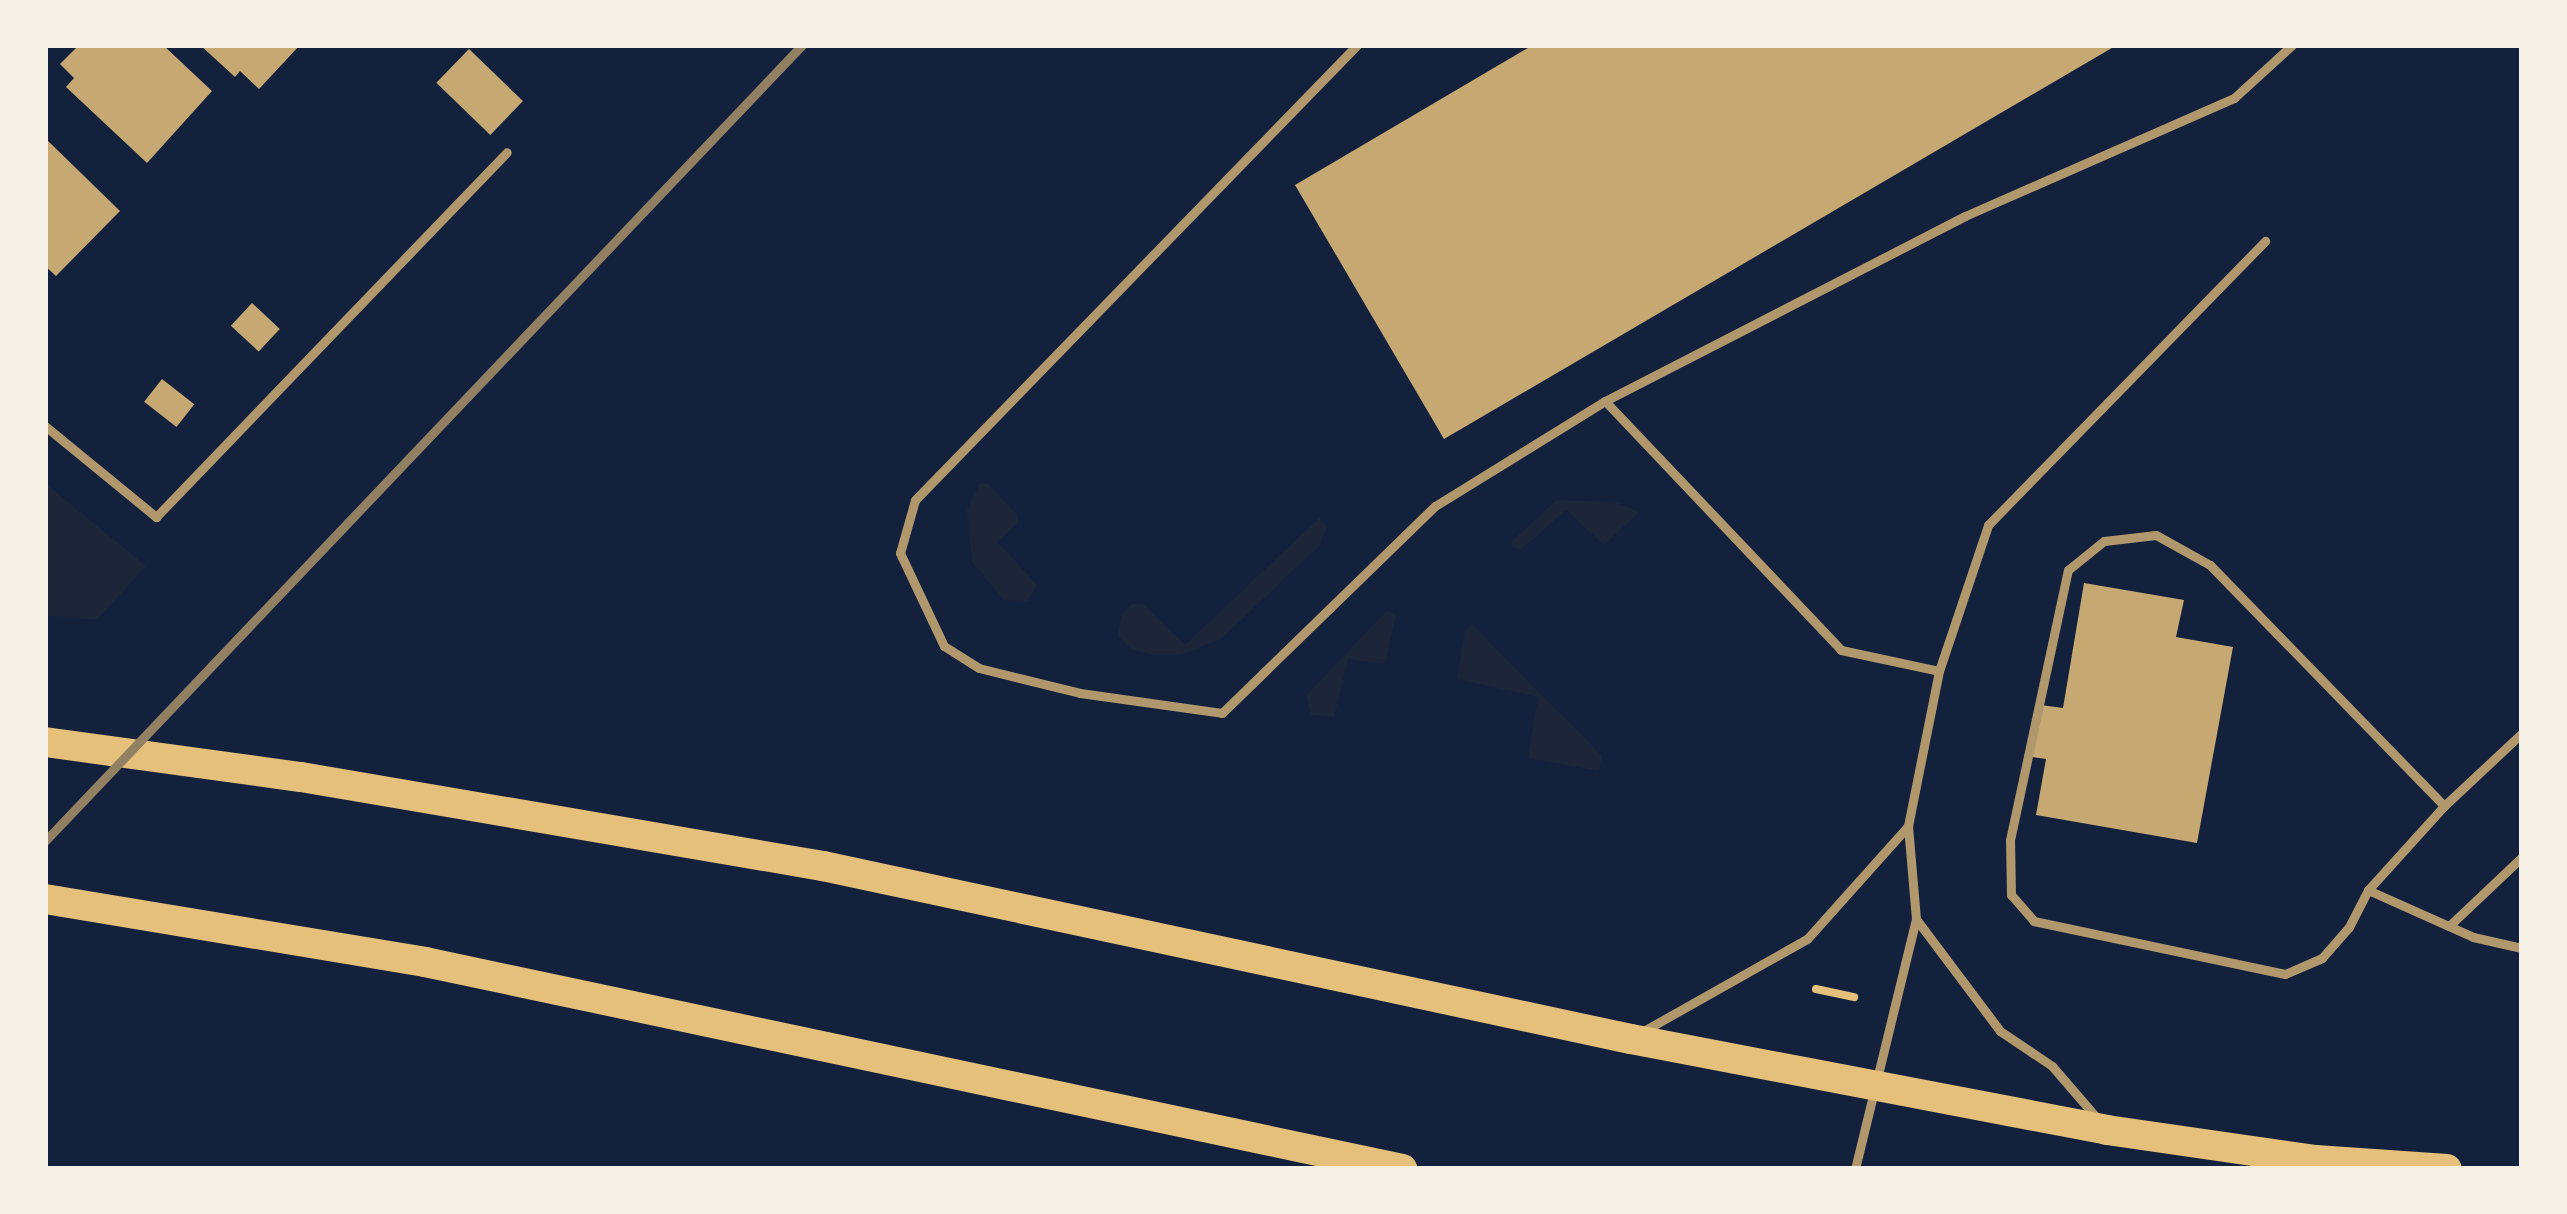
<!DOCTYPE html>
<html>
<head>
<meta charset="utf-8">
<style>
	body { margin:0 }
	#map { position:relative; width:2567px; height:1214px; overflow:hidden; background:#14213d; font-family:"PT Sans Narrow",sans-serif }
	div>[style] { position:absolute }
	.green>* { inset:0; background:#1d2539 }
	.building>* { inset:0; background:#c6a872; transform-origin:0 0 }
	.path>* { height:8px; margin:-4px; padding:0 4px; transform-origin:4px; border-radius:4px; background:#e5c07b }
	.service>* { height:9px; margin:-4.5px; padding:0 4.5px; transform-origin:4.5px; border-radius:4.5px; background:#b1986c }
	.primary>* { height:30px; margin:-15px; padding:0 15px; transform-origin:15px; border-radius:15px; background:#e5c07b }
	.rail>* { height:9px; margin:-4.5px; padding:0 4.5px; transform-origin:4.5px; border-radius:4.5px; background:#918062 }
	span { translate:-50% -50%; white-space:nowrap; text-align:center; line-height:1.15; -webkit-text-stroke:10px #f6f1e7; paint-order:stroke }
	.frame { position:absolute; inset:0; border:48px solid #f6f1e7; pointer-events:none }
</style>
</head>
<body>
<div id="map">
	<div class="green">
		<div style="clip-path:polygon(45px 483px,146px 566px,97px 620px,45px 615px)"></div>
		<div style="clip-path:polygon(980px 483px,989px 484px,1017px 515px,1017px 523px,998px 542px,1037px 585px,1027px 602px,1004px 600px,972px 562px,967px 509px)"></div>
		<div style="clip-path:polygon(1557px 500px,1616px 502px,1639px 512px,1604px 545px,1566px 510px,1521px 550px,1512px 547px,1512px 541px)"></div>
		<div style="clip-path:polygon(1319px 518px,1327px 526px,1320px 545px,1221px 639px,1180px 655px,1155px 655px,1132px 650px,1118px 636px,1121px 615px,1132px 604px,1143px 604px,1185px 645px)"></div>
		<div style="clip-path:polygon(1387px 611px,1396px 614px,1385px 664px,1348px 659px,1334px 717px,1311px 715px,1306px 695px)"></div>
		<div style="clip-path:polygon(1472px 624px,1602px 756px,1599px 771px,1528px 758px,1538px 697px,1457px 679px,1465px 630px)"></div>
	</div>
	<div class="building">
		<div style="clip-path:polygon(79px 45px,163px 45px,212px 91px,147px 163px,66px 87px,74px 78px,60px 64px)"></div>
		<div style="clip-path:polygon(200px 45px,300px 45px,259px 89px,240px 71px,235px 77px)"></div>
		<div style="clip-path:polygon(1533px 45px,2117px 45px,1444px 439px,1295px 185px)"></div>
		<div style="left:469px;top:49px;width:75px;height:47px;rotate:44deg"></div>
		<div style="clip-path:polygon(45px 138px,120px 211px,56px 276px,45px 266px)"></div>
		<div style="left:252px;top:303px;width:38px;height:31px;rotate:43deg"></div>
		<div style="left:162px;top:379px;width:41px;height:29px;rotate:38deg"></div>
		<div style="clip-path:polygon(2084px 583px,2184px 600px,2176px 637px,2233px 647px,2197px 843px,2036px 815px,2046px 759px,2032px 757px,2041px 705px,2063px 708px)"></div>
	</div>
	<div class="path">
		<div style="left:1816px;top:989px;width:39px;rotate:12deg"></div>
	</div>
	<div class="service">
		<div style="left:1357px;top:45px;width:634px;rotate:134.17deg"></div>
		<div style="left:915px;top:500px;width:55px;rotate:105.8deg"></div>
		<div style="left:900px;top:553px;width:103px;rotate:64.7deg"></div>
		<div style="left:944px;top:646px;width:41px;rotate:32.2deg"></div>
		<div style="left:979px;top:668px;width:104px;rotate:13.9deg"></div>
		<div style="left:1080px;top:693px;width:143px;rotate:8deg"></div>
		<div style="left:1222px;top:713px;width:297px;rotate:-44.2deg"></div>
		<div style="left:1435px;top:506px;width:200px;rotate:-31.7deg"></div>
		<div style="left:1605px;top:401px;width:343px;rotate:46.5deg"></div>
		<div style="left:1841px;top:650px;width:100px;rotate:12.1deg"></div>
		<div style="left:1605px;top:401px;width:405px;rotate:-27.2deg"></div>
		<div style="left:1965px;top:216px;width:294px;rotate:-23.7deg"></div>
		<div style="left:2234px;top:98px;width:79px;rotate:-42.4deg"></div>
		<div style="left:45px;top:426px;width:144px;rotate:39.3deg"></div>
		<div style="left:156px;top:517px;width:506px;rotate:-46.12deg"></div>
		<div style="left:2522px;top:733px;width:107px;rotate:136.9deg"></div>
		<div style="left:2444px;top:806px;width:113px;rotate:132.1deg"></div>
		<div style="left:2368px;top:890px;width:115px;rotate:24.1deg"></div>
		<div style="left:2473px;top:937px;width:50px;rotate:12.7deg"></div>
		<div style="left:2368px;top:890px;width:42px;rotate:117.2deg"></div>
		<div style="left:2349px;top:927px;width:41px;rotate:131.1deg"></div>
		<div style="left:2322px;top:958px;width:40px;rotate:156.6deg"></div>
		<div style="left:2285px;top:974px;width:257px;rotate:-168.1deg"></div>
		<div style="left:2034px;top:921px;width:35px;rotate:-131deg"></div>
		<div style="left:2011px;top:895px;width:55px;rotate:-91deg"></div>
		<div style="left:2010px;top:840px;width:276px;rotate:-77.9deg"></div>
		<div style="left:2068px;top:570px;width:46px;rotate:-38.9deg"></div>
		<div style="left:2104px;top:541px;width:52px;rotate:-6.6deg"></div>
		<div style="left:2156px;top:535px;width:62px;rotate:29.1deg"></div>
		<div style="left:2210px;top:565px;width:336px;rotate:45.8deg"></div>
		<div style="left:1916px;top:919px;width:140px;rotate:53.1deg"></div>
		<div style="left:2000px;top:1031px;width:63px;rotate:33.9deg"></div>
		<div style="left:2052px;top:1066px;width:67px;rotate:49.2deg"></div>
		<div style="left:2449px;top:926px;width:100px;rotate:-43.4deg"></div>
		<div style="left:1640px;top:1033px;width:192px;rotate:-29.4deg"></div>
		<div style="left:1807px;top:939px;width:152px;rotate:-48.2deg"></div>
		<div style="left:1855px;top:1169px;width:257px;rotate:-76.3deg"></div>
		<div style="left:1916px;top:919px;width:93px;rotate:-94.9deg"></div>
		<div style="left:1908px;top:826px;width:158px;rotate:-78.7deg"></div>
		<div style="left:1939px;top:671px;width:154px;rotate:-71.4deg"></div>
		<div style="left:1988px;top:525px;width:397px;rotate:-45.7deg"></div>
	</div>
	<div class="primary">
		<div style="left:45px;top:742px;width:258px;rotate:7.8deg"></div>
		<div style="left:301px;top:777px;width:530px;rotate:9.68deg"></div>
		<div style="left:823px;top:866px;width:826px;rotate:12.09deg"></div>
		<div style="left:1631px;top:1039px;width:485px;rotate:10.8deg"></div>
		<div style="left:2107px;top:1130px;width:211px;rotate:8.2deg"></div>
		<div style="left:2316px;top:1160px;width:131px;rotate:3.9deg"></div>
		<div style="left:45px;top:899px;width:385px;rotate:9.4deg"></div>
		<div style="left:425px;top:962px;width:999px;rotate:11.96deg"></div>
	</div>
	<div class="rail">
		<div style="left:45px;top:841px;width:1098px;rotate:-46.44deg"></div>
	</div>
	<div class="frame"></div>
</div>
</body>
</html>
